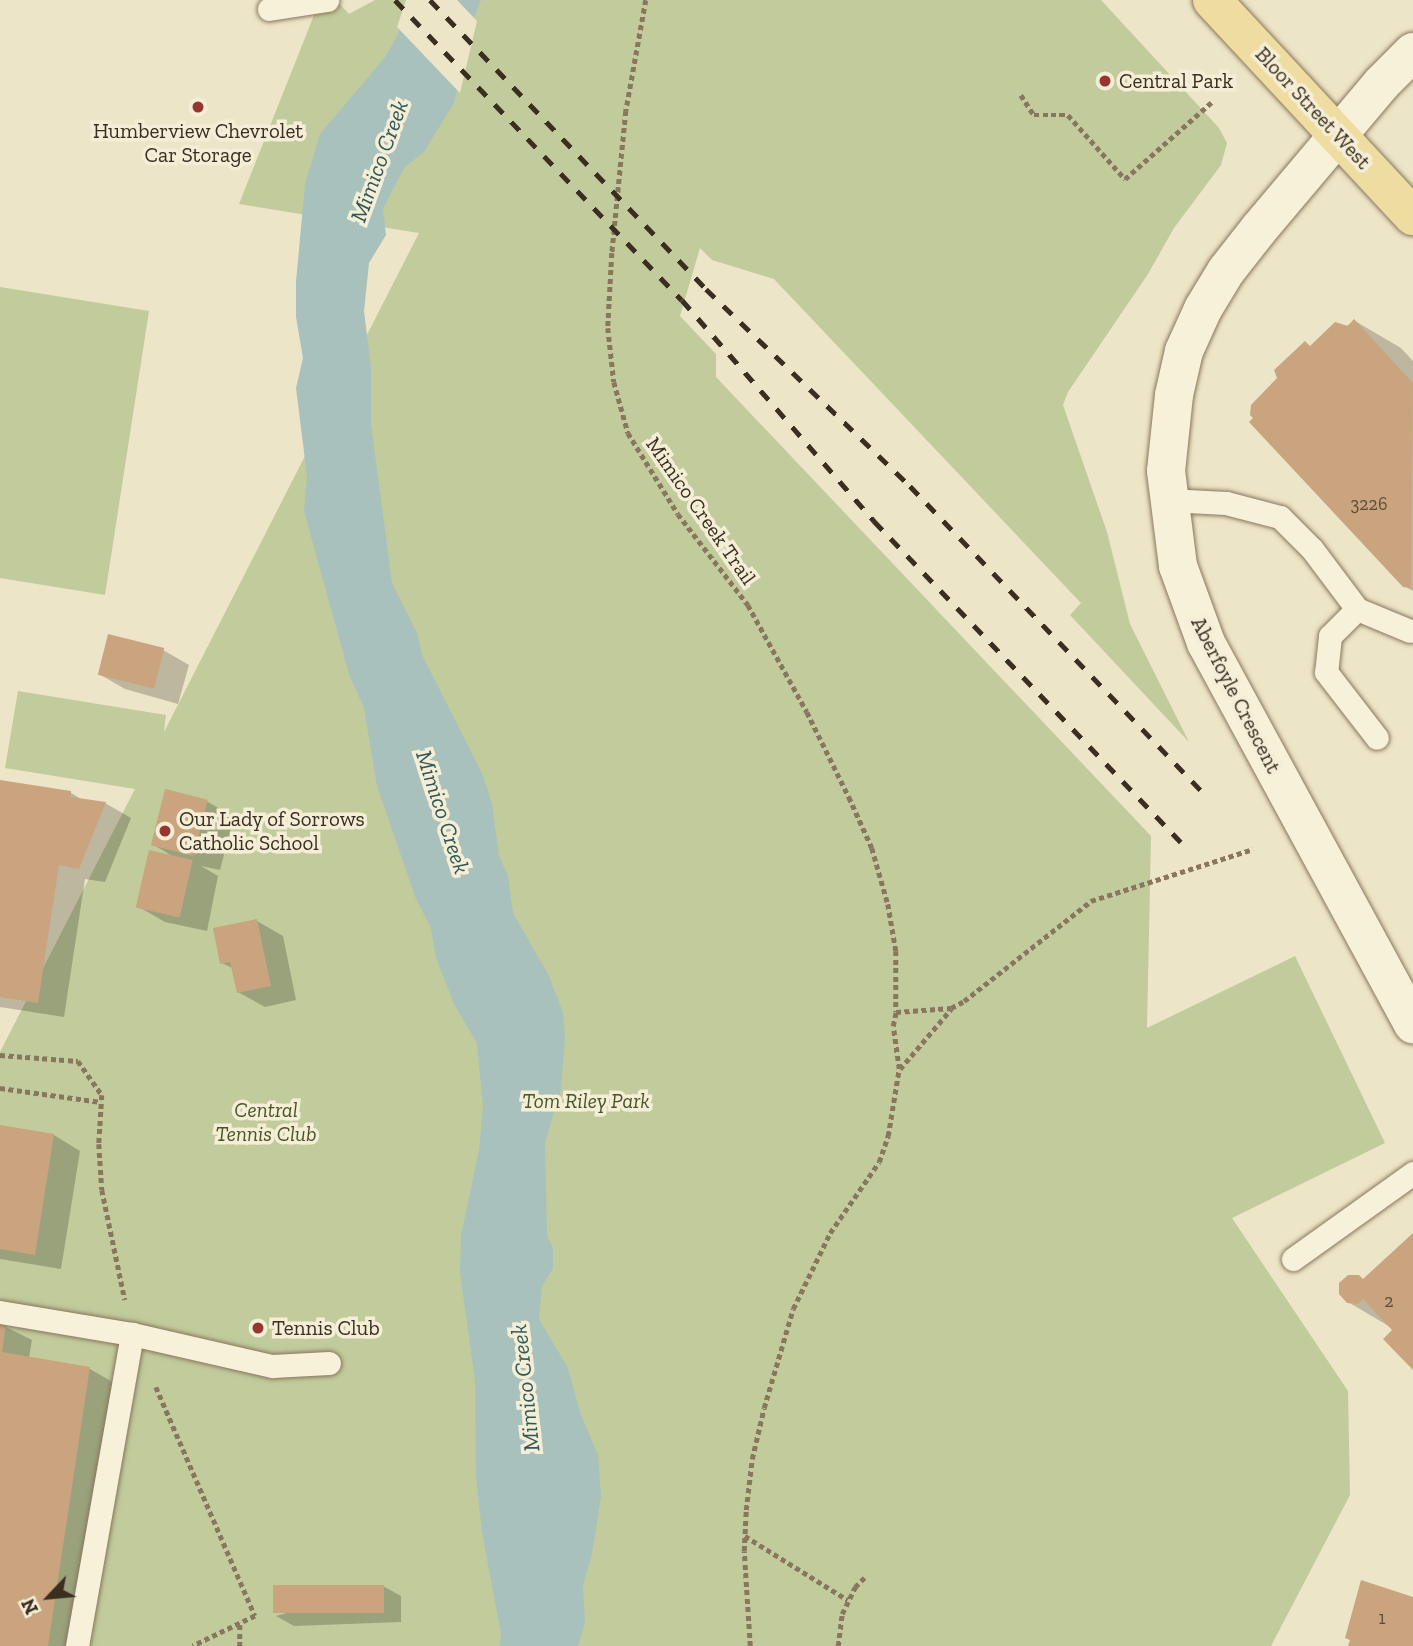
<!DOCTYPE html>
<html>
<head>
<meta charset="utf-8">
<style>
	body { margin:0 }
	#map { position:relative; width:1413px; height:1646px; overflow:hidden; background:#ede5c7; font-family:"Zilla Slab",serif }
	div>[style] { position:absolute }
	.green>* { inset:0; background:#c1cb9b }
	.water>* { inset:0; background:#a8c1bc }
	.pier>* { inset:0; background:#ede5c7 }
	.shadow>* { inset:0; background:#0003 }
	.building>* { inset:0; background:#c9a47f; transform-origin:0 0 }
	.path>* { height:4.5px; margin-top:-2.25px; transform-origin:0; background:repeating-linear-gradient(90deg,#88775d 0 5px,transparent 0 8.5px) }
	.roads { filter:drop-shadow(0 0 2px #88775d) drop-shadow(0 0 2px #88775d) }
	.lane>* { height:23px; margin:-11.5px; padding:0 11.5px; transform-origin:11.5px; border-radius:11.5px; background:#f8f1da }
	.street>* { height:38px; margin:-19px; padding:0 19px; transform-origin:19px; border-radius:19px; background:#f8f1da }
	.primary>* { height:38px; margin:-19px; padding:0 19px; transform-origin:19px; border-radius:19px; background:#eedca1 }
	.rail>* { height:5px; margin-top:-2.5px; transform-origin:0; background:repeating-linear-gradient(90deg,#392e20 0 12px,transparent 0 24px) }
	.dots>* { width:19px; height:19px; translate:-50% -50%; box-sizing:border-box; border:4px solid #f5eed7; border-radius:50% }
	span { translate:-50% -50%; white-space:nowrap; text-align:center; line-height:1.15; -webkit-text-stroke:7px #f5eed7; paint-order:stroke }
	.number-label { font-size:18px; color:#5d4c38 }
	.number-label span { -webkit-text-stroke-width:0 }
	.poi-label { font-size:21px; color:#392e20 }
	.left { translate:0 -50%; text-align:left }
	.street-label { font-size:21px; color:#392e20 }
	.park-label { font-size:21px; color:#465528; font-style:italic }
	.water-label { font-size:23px; color:#305758; font-style:italic }
	.north { position:absolute; left:14px; top:1562px; width:70px; height:70px; -webkit-text-stroke:5px #f5eed7; paint-order:stroke; rotate:244deg; font-size:19px; font-weight:700; line-height:28px; text-align:center; color:#392e20 }
	.north::after { content:''; display:block; margin:auto; width:24px; height:32px; background:#392e20; clip-path:polygon(50% 0,100% 100%,50% 72%,0 100%) }
</style>
</head>
<body>
<div id="map">
	<div class="green">
		<div style="clip-path:polygon(320px 0,336px 0,349px 14px,375px 0,1101px 0,1219px 128px,1227px 143px,1221px 165px,1174px 228px,1148px 274px,1068px 392px,1063px 405px,1107px 532px,1130px 624px,1189px 742px,1070px 615px,1081px 603px,774px 279px,712px 260px,700px 248px,680px 316px,716px 354px,716px 377px,1151px 836px,1147px 1028px,1295px 956px,1385px 1143px,1232px 1218px,1348px 1391px,1350px 1495px,1271px 1646px,0 1646px,0 1052px,135px 789px,5px 768px,18px 691px,166px 715px,164px 732px,419px 233px,239px 204px)"></div>
		<div style="clip-path:polygon(0 287px,149px 311px,105px 595px,0 578px)"></div>
	</div>
	<div class="water">
		<div style="clip-path:polygon(410px 0,481px 0,475px 15px,454px 103px,424px 152px,405px 167px,392px 191px,383px 209px,386px 235px,369px 263px,364px 311px,371px 368px,371px 424px,392px 583px,417px 633px,422px 655px,482px 773px,492px 804px,499px 856px,508px 876px,513px 913px,548px 974px,563px 1012px,565px 1038px,561px 1089px,545px 1143px,547px 1236px,553px 1248px,553px 1268px,542px 1287px,539px 1319px,568px 1368px,580px 1412px,598px 1455px,601px 1497px,592px 1554px,583px 1585px,585px 1623px,578px 1646px,500px 1646px,501px 1634px,482px 1532px,476px 1476px,475px 1381px,460px 1272px,461px 1235px,479px 1150px,483px 1107px,477px 1043px,454px 1004px,436px 958px,431px 928px,416px 899px,377px 786px,364px 708px,349px 674px,304px 511px,307px 476px,296px 388px,303px 358px,296px 317px,296px 282px,305px 184px,320px 134px,386px 56px,397px 36px)"></div>
	</div>
	<div class="pier">
		<div style="clip-path:polygon(406px 0,457px 0,477px 21px,460px 93px,397px 27px)"></div>
	</div>
	<div class="shadow">
		<div style="clip-path:polygon(1355px 321px,1401px 348px,1413px 361px,1413px 591px,1404px 586px,1311px 347px)"></div>
		<div style="clip-path:polygon(163px 650px,189px 665px,178px 704px,125px 689px,99px 674px)"></div>
		<div style="clip-path:polygon(0 782px,71px 793px,83px 800px,105px 803px,131px 818px,105px 882px,85px 879px,64px 1017px,0 1007px)"></div>
		<div style="clip-path:polygon(166px 791px,208px 802px,234px 817px,220px 870px,201px 866px,218px 876px,207px 931px,165px 922px,139px 907px,174px 857px,152px 844px)"></div>
		<div style="clip-path:polygon(257px 921px,283px 936px,296px 1000px,265px 1007px,238px 992px,234px 969px,222px 963px)"></div>
		<div style="clip-path:polygon(0 1127px,54px 1135px,80px 1151px,61px 1269px,0 1259px)"></div>
		<div style="clip-path:polygon(1413px 1236px,1413px 1368px,1392px 1328px,1348px 1302px,1365px 1280px)"></div>
		<div style="clip-path:polygon(0 1324px,32px 1340px,29px 1358px,90px 1369px,116px 1384px,76px 1646px,0 1646px)"></div>
		<div style="clip-path:polygon(383px 1586px,401px 1596px,401px 1622px,294px 1626px,276px 1616px)"></div>
	</div>
	<div class="building">
		<div style="clip-path:polygon(1354px 319px,1413px 383px,1411px 588px,1403px 587px,1249px 422px,1253px 418px,1250px 415px,1251px 405px,1277px 378px,1274px 370px,1305px 341px,1310px 346px,1335px 322px,1348px 326px)"></div>
		<div style="left:108px;top:634px;width:58px;height:42px;rotate:14deg"></div>
		<div style="clip-path:polygon(0 780px,71px 791px,71px 797px,106px 802px,79px 869px,59px 865px,38px 1003px,0 997px)"></div>
		<div style="left:165px;top:789px;width:44px;height:58px;rotate:14deg"></div>
		<div style="left:149px;top:850px;width:45px;height:59px;rotate:13deg"></div>
		<div style="clip-path:polygon(257px 919px,271px 986px,237px 993px,230px 962px,220px 964px,213px 928px)"></div>
		<div style="clip-path:polygon(0 1125px,54px 1134px,35px 1255px,0 1249px)"></div>
		<div style="clip-path:polygon(1413px 1233px,1413px 1370px,1383px 1339px,1392px 1330px,1363px 1299px,1358px 1304px,1347px 1303px,1339px 1294px,1339px 1283px,1348px 1275px,1359px 1275px,1363px 1279px)"></div>
		<div style="clip-path:polygon(0 1323px,6px 1324px,2px 1352px,90px 1367px,48px 1646px,0 1646px)"></div>
		<div style="clip-path:polygon(1361px 1580px,1413px 1597px,1413px 1646px,1348px 1646px,1350px 1640px,1345px 1638px)"></div>
		<div style="left:384px;top:1585px;width:28px;height:111px;rotate:90deg"></div>
	</div>
	<div class="path">
		<div style="left:646px;top:0;width:113px;rotate:100.2deg"></div>
		<div style="left:626px;top:111px;width:143px;rotate:95.6deg"></div>
		<div style="left:612px;top:253px;width:75px;rotate:93.1deg"></div>
		<div style="left:608px;top:328px;width:54px;rotate:83.7deg"></div>
		<div style="left:614px;top:382px;width:53px;rotate:74.6deg"></div>
		<div style="left:628px;top:433px;width:95px;rotate:58.3deg"></div>
		<div style="left:678px;top:514px;width:115px;rotate:52.4deg"></div>
		<div style="left:748px;top:605px;width:122px;rotate:61.1deg"></div>
		<div style="left:807px;top:712px;width:95px;rotate:63.7deg"></div>
		<div style="left:849px;top:797px;width:56px;rotate:65.7deg"></div>
		<div style="left:872px;top:848px;width:58px;rotate:74.1deg"></div>
		<div style="left:888px;top:904px;width:48px;rotate:80.3deg"></div>
		<div style="left:896px;top:951px;width:61px;rotate:90deg"></div>
		<div style="left:1021px;top:95px;width:24px;rotate:57deg"></div>
		<div style="left:1034px;top:115px;width:34px"></div>
		<div style="left:1068px;top:115px;width:86px;rotate:48.3deg"></div>
		<div style="left:1125px;top:179px;width:118px;rotate:-41.6deg"></div>
		<div style="left:0;top:1055px;width:78px;rotate:4.4deg"></div>
		<div style="left:78px;top:1061px;width:42px;rotate:54.8deg"></div>
		<div style="left:102px;top:1095px;width:49px;rotate:93.5deg"></div>
		<div style="left:99px;top:1144px;width:46px;rotate:86.3deg"></div>
		<div style="left:102px;top:1190px;width:112px;rotate:78.2deg"></div>
		<div style="left:900px;top:1069px;width:79px;rotate:-49.6deg"></div>
		<div style="left:0;top:1088px;width:102px;rotate:7.9deg"></div>
		<div style="left:156px;top:1387px;width:249px;rotate:66.6deg"></div>
		<div style="left:255px;top:1616px;width:69px;rotate:154.2deg"></div>
		<div style="left:745px;top:1536px;width:121px;rotate:31.9deg"></div>
		<div style="left:240px;top:1625px;width:21px;rotate:90deg"></div>
		<div style="left:750px;top:1646px;width:95px;rotate:-93.6deg"></div>
		<div style="left:744px;top:1551px;width:41px;rotate:-87.2deg"></div>
		<div style="left:746px;top:1510px;width:51px;rotate:-83.3deg"></div>
		<div style="left:752px;top:1459px;width:52px;rotate:-76.8deg"></div>
		<div style="left:764px;top:1408px;width:103px;rotate:-73.7deg"></div>
		<div style="left:793px;top:1309px;width:85px;rotate:-64deg"></div>
		<div style="left:830px;top:1233px;width:86px;rotate:-55.4deg"></div>
		<div style="left:879px;top:1162px;width:28px;rotate:-71deg"></div>
		<div style="left:888px;top:1136px;width:68px;rotate:-80.7deg"></div>
		<div style="left:899px;top:1069px;width:43px;rotate:-97.9deg"></div>
		<div style="left:893px;top:1026px;width:14px;rotate:-78deg"></div>
		<div style="left:896px;top:1012px;width:55px;rotate:-4.2deg"></div>
		<div style="left:951px;top:1008px;width:15px;rotate:-28deg"></div>
		<div style="left:964px;top:1001px;width:162px;rotate:-38.2deg"></div>
		<div style="left:1091px;top:901px;width:170px;rotate:-17.8deg"></div>
		<div style="left:838px;top:1646px;width:32px;rotate:-83deg"></div>
		<div style="left:842px;top:1614px;width:30px;rotate:-64deg"></div>
		<div style="left:855px;top:1587px;width:14px;rotate:-45deg"></div>
	</div>
	<div class="roads">
		<div class="lane">
			<div style="left:269px;top:9px;width:59px;rotate:-8.8deg"></div>
			<div style="left:1167px;top:500px;width:59px;rotate:2.9deg"></div>
			<div style="left:1226px;top:503px;width:56px;rotate:14.5deg"></div>
			<div style="left:1280px;top:517px;width:45px;rotate:45deg"></div>
			<div style="left:1312px;top:549px;width:75px;rotate:53.1deg"></div>
			<div style="left:1357px;top:609px;width:57px;rotate:22.5deg"></div>
			<div style="left:1357px;top:609px;width:38px;rotate:135deg"></div>
			<div style="left:1330px;top:636px;width:36px;rotate:96deg"></div>
			<div style="left:1326px;top:672px;width:83px;rotate:52.3deg"></div>
			<div style="left:1293px;top:1259px;width:148px;rotate:-35.6deg"></div>
			<div style="left:0;top:1312px;width:134px;rotate:9.5deg"></div>
			<div style="left:132px;top:1334px;width:144px;rotate:12.9deg"></div>
			<div style="left:272px;top:1366px;width:57px;rotate:-3deg"></div>
			<div style="left:77px;top:1646px;width:317px;rotate:-80deg"></div>
		</div>
		<div class="street">
			<div style="left:1413px;top:52px;width:44px;rotate:135deg"></div>
			<div style="left:1382px;top:83px;width:191px;rotate:130.1deg"></div>
			<div style="left:1259px;top:229px;width:53px;rotate:128.2deg"></div>
			<div style="left:1226px;top:271px;width:44px;rotate:121.2deg"></div>
			<div style="left:1203px;top:309px;width:46px;rotate:114.3deg"></div>
			<div style="left:1184px;top:351px;width:45px;rotate:102.8deg"></div>
			<div style="left:1174px;top:395px;width:76px;rotate:96deg"></div>
			<div style="left:1166px;top:471px;width:96px;rotate:82.8deg"></div>
			<div style="left:1178px;top:566px;width:82px;rotate:70deg"></div>
			<div style="left:1206px;top:643px;width:434px;rotate:61.5deg"></div>
		</div>
		<div class="primary">
			<div style="left:1212px;top:0;width:295px;rotate:47.1deg"></div>
		</div>
	</div>
	<div class="rail">
		<div style="left:395px;top:0;width:415px;rotate:46.3deg"></div>
		<div style="left:682px;top:300px;width:293px;rotate:49deg"></div>
		<div style="left:874px;top:521px;width:444px;rotate:46.3deg"></div>
		<div style="left:430px;top:0;width:400px;rotate:46.3deg"></div>
		<div style="left:706px;top:289px;width:284px;rotate:44deg"></div>
		<div style="left:910px;top:486px;width:421px;rotate:46.3deg"></div>
	</div>
	<div class="dots">
		<div style="left:1105px;top:81px;background:#95372f"></div>
		<div style="left:198px;top:107px;background:#95372f"></div>
		<div style="left:165px;top:831px;background:#95372f"></div>
		<div style="left:258px;top:1328px;background:#95372f"></div>
	</div>
	<div class="number-label">
		<span style="left:1369px;top:504px">3226</span>
		<span style="left:1389px;top:1301px">2</span>
		<span style="left:1382px;top:1618px">1</span>
	</div>
	<div class="poi-label">
		<span class="left" style="left:1119px;top:81px">Central Park</span>
		<span style="left:198px;top:143px">Humberview Chevrolet<br>Car Storage</span>
		<span class="left" style="left:179px;top:831px">Our Lady of Sorrows<br>Catholic School</span>
		<span class="left" style="left:272px;top:1328px">Tennis Club</span>
	</div>
	<div class="street-label">
		<span style="left:1313px;top:108px;rotate:47deg">Bloor Street West</span>
		<span style="left:701px;top:511px;rotate:55deg">Mimico Creek Trail</span>
		<span style="left:1236px;top:695px;rotate:63deg">Aberfoyle Crescent</span>
	</div>
	<div class="park-label">
		<span style="left:586px;top:1101px">Tom Riley Park</span>
		<span style="left:266px;top:1122px">Central<br>Tennis Club</span>
	</div>
	<div class="water-label">
		<span style="left:379px;top:161px;rotate:-70deg">Mimico Creek</span>
		<span style="left:443px;top:812px;rotate:72deg">Mimico Creek</span>
		<span style="left:525px;top:1388px;rotate:-96deg">Mimico Creek</span>
	</div>
	<div class="north">N</div>
</div>
</body>
</html>
